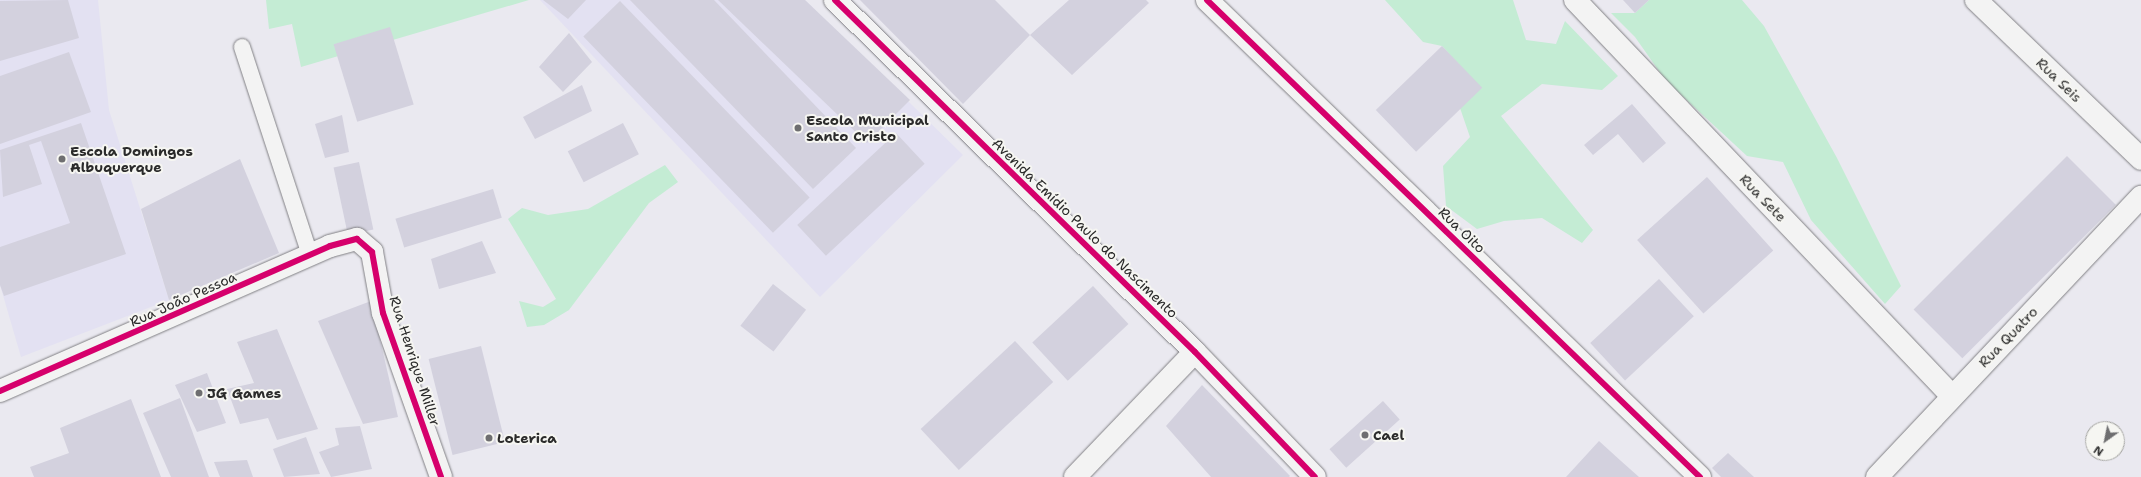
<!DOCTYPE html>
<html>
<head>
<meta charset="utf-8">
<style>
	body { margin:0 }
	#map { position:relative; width:2141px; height:477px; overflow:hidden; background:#eae9f0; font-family:"Shantell Sans",sans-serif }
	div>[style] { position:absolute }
	.built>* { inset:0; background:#e3e1f2 }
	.green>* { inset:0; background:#c4ecd4 }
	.building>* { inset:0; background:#d3d1de; transform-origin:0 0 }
	.roads { filter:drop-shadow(0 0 1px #818084) drop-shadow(0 0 1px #818084) }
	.lane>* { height:16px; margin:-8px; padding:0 8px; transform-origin:8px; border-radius:8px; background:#f3f3f3 }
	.street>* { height:22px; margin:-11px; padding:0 11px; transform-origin:11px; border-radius:11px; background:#f3f3f3 }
	.cycleway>* { height:6px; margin:-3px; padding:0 3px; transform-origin:3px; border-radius:3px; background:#d6006c }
	.dots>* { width:11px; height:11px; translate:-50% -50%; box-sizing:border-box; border:2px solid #f6f6f2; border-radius:50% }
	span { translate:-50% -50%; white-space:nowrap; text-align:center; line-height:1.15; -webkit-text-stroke:4px #f6f6f2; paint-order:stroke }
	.street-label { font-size:14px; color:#2b2b2b }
	.poi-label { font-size:14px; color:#2b2b2b; font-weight:700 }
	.left { translate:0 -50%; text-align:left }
	.north { position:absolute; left:2085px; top:421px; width:40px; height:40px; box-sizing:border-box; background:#f6f6f2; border:1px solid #a5a5a2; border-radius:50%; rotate:213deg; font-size:11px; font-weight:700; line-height:16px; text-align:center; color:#2b2b2b }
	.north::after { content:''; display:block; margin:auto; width:14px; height:18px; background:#6e6e70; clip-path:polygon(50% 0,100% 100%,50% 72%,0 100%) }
</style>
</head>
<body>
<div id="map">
	<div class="built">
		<div style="clip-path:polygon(0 0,98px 0,109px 110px,169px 300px,21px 357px,0 285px)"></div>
		<div style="clip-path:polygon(540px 0,805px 0,963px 155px,820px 297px)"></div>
	</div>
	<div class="green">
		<div style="clip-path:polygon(266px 0,529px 0,301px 67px,292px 24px,269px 29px)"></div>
		<div style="clip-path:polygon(1385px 0,1513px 0,1526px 40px,1556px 44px,1565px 21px,1618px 76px,1602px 90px,1542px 84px,1501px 116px,1593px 230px,1582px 243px,1542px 218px,1504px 221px,1477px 229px,1446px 206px,1443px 166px,1470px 137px,1460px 108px,1481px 88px,1442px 46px,1423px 42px)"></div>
		<div style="clip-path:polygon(1649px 0,1742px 0,1764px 26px,1837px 158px,1901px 286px,1885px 304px,1811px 220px,1783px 162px,1747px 156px,1666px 81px,1635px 37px,1611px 13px,1635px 13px)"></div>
		<div style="clip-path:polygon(665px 165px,678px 182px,649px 203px,569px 310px,544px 325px,527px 327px,519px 301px,543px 307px,556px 299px,508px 219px,522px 208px,548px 215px,588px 209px)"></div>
	</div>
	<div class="building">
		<div style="clip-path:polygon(68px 0,79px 38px,0 61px,0 1px)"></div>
		<div style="clip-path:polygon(543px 0,586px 0,568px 19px)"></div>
		<div style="clip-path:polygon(630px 0,714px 0,856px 148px,813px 189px)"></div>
		<div style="clip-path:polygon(718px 0,805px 0,910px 100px,867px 143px)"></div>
		<div style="clip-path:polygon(860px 0,995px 0,1030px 35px,1069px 0,1146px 0,1149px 3px,1072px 75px,1030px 35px,963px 104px)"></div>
		<div style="clip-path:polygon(1623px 0,1649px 0,1635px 13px)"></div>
		<div style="left:620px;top:1px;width:273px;height:51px;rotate:46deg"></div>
		<div style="left:390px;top:27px;width:81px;height:59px;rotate:73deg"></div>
		<div style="clip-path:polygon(569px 33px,592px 62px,563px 92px,539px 67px)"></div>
		<div style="left:1442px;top:46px;width:58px;height:92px;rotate:46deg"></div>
		<div style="clip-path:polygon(69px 52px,91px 112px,0 144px,0 76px)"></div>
		<div style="clip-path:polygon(582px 85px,592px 111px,535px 139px,523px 117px)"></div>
		<div style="clip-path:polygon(1632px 104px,1666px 143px,1643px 163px,1618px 134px,1593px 155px,1584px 145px)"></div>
		<div style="clip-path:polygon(342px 115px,349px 152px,325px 158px,315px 124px)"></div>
		<div style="clip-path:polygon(81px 123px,126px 254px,4px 296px,0 285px,0 247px,70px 223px,41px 141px,29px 145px,42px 184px,3px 197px,0 150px)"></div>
		<div style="left:623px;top:123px;width:35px;height:62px;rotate:63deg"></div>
		<div style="left:896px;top:133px;width:42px;height:135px;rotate:47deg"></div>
		<div style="left:2067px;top:156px;width:69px;height:217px;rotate:45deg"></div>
		<div style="clip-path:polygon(240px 159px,279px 253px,169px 300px,141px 209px)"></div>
		<div style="left:359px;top:162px;width:69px;height:26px;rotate:78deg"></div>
		<div style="left:1707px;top:177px;width:99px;height:94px;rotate:48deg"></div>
		<div style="left:493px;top:189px;width:30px;height:102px;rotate:73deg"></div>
		<div style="clip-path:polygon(482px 241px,496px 273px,439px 289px,431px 259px)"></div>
		<div style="left:1659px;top:279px;width:51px;height:94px;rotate:47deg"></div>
		<div style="left:773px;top:284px;width:42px;height:53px;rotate:38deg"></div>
		<div style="left:1093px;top:286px;width:52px;height:83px;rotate:47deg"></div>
		<div style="clip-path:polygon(371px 301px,398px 417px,363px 424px,318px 321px)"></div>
		<div style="clip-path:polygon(277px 329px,318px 429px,277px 440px,268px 418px,240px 424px,227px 389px,254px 383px,237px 342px)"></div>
		<div style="left:1015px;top:341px;width:56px;height:129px;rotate:47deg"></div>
		<div style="left:481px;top:346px;width:99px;height:54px;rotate:76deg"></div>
		<div style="clip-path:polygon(207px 373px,226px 423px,197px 432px,175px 385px)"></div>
		<div style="clip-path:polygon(1202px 385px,1290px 476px,1289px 477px,1211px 477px,1166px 426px)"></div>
		<div style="clip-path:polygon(180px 398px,209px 477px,171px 477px,143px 413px)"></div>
		<div style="clip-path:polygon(131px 399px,161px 477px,34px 477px,30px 467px,69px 453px,60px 428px)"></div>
		<div style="left:1383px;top:401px;width:25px;height:72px;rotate:48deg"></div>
		<div style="clip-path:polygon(360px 426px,372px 469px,331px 477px,319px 452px,339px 445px,335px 428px)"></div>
		<div style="clip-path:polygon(306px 437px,320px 474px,284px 477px,273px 449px)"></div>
		<div style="clip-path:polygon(1599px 441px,1621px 461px,1639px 477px,1566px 477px)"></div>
		<div style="clip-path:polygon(1728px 453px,1754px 477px,1721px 477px,1712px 468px)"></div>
		<div style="clip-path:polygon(247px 460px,253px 477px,220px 477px,214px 462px)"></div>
	</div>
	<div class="roads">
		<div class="lane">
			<div style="left:242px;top:47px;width:219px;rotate:71.9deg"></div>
		</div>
		<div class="street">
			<div style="left:835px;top:0;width:503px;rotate:44.36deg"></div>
			<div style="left:1195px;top:352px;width:173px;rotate:46.2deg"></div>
			<div style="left:1207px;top:0;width:686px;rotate:44.06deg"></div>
			<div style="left:1575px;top:0;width:547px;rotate:46.41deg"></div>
			<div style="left:1976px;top:0;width:229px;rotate:43.9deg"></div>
			<div style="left:0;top:391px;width:360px;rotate:-23.7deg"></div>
			<div style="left:330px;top:246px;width:28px;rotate:-15deg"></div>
			<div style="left:357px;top:239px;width:20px;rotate:41deg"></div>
			<div style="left:372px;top:252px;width:62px;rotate:79.8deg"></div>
			<div style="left:383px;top:313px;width:174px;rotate:70.5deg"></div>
			<div style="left:1075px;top:477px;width:173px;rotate:-46.2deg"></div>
			<div style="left:1877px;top:477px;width:385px;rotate:-46.7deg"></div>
		</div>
	</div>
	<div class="cycleway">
		<div style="left:835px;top:0;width:503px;rotate:44.36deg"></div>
		<div style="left:1195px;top:352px;width:173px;rotate:46.2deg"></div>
		<div style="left:1207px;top:0;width:686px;rotate:44.06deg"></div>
		<div style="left:0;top:391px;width:360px;rotate:-23.7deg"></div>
		<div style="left:330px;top:246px;width:28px;rotate:-15deg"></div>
		<div style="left:357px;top:239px;width:20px;rotate:41deg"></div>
		<div style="left:372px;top:252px;width:62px;rotate:79.8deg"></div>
		<div style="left:383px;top:313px;width:174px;rotate:70.5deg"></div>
	</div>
	<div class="dots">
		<div style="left:798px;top:128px;background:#6e6e70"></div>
		<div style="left:62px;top:159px;background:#6e6e70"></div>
		<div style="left:199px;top:393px;background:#6e6e70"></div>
		<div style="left:1365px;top:435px;background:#6e6e70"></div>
		<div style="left:489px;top:438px;background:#6e6e70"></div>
	</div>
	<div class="street-label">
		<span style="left:2059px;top:80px;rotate:44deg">Rua Seis</span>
		<span style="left:1763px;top:198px;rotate:46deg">Rua Sete</span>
		<span style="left:1085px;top:228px;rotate:44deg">Avenida Emídio Paulo do Nascimento</span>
		<span style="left:1462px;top:230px;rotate:44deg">Rua Oito</span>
		<span style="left:183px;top:299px;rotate:-24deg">Rua João Pessoa</span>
		<span style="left:2008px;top:337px;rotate:-46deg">Rua Quatro</span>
		<span style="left:415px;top:361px;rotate:72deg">Rua Henrique Miller</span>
	</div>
	<div class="poi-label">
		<span class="left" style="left:806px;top:128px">Escola Municipal<br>Santo Cristo</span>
		<span class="left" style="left:70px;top:159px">Escola Domingos<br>Albuquerque</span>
		<span class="left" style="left:207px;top:393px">JG Games</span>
		<span class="left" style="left:1373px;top:435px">Cael</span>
		<span class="left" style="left:497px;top:438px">Loterica</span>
	</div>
	<div class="north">N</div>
</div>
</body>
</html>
